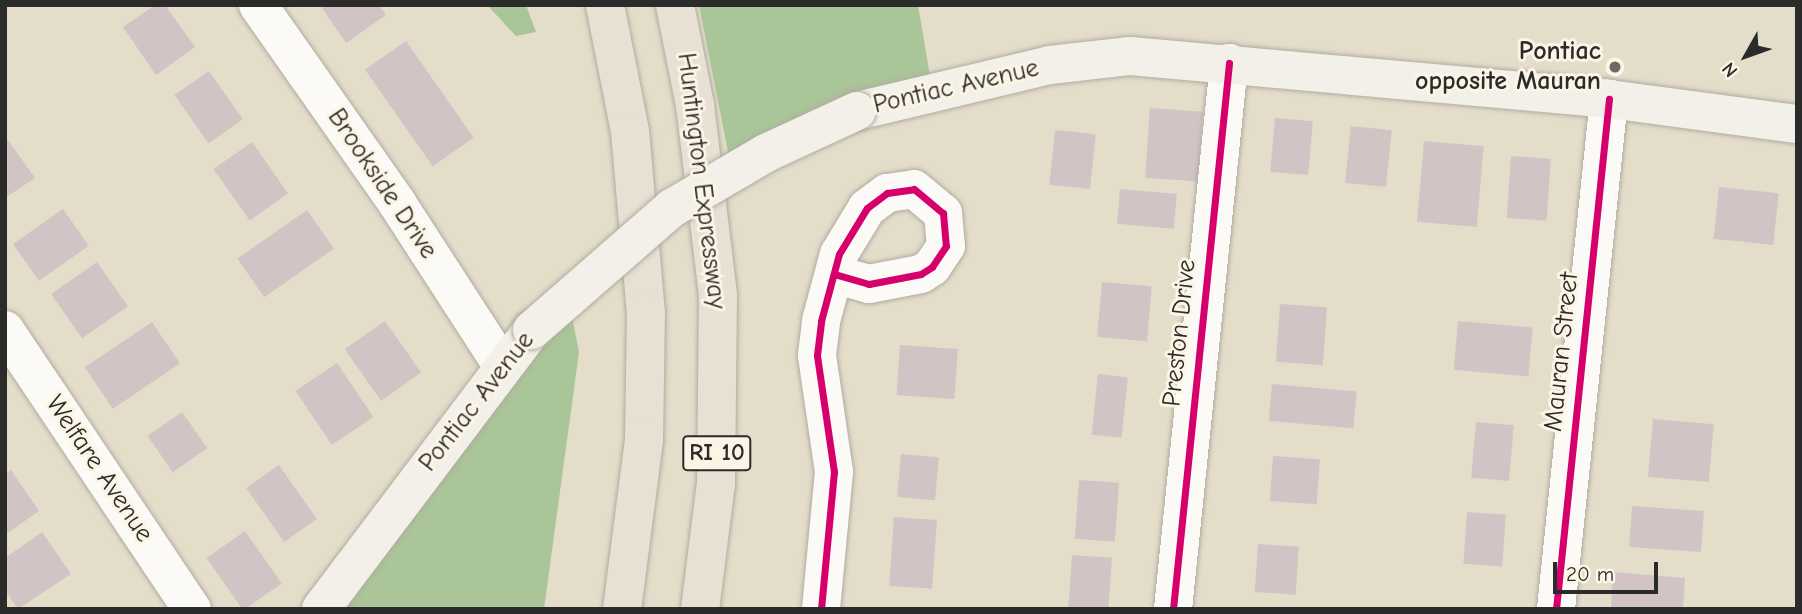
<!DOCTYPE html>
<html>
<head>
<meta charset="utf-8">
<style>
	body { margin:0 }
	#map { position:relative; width:1802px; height:614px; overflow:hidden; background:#e4ddca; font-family:"Comic Neue",sans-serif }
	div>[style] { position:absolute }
	.forest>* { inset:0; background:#aac597 }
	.building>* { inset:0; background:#d2c4c4; transform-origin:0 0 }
	.roads { filter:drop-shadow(0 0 2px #b0aca0) drop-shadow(0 0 2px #b0aca0) }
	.minor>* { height:38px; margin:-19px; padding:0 19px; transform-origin:19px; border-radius:19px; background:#fbfaf7 }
	.secondary>* { height:38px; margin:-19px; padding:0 19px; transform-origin:19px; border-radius:19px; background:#f3f0e9 }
	.motorway>* { height:38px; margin:-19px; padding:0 19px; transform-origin:19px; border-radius:19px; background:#e7e0d3 }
	.bridges { filter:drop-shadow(0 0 2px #b0aca0) drop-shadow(0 0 2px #b0aca0) }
	.secondary-bridge>* { height:38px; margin:-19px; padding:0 19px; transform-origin:19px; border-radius:19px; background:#f3f0e9 }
	.cycleway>* { height:7px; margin:-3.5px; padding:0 3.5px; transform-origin:3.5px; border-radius:3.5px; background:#d6006c }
	.dots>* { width:19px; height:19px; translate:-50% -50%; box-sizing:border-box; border:4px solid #fcf5e5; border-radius:50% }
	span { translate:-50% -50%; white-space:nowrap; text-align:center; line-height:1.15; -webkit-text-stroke:6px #fcf5e5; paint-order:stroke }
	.shield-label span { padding:2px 5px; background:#fcf5e5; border:2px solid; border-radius:5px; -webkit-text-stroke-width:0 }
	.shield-label { font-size:24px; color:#2b2b2b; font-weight:700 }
	.poi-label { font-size:26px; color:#2b2b2b; font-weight:700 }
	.right { translate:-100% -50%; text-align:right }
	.street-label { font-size:26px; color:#2b2b2b }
	.frame { position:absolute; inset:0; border:7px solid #2b2b2b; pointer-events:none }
	.north { position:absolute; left:1711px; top:21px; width:70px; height:70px; -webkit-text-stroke:5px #fcf5e5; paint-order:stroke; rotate:230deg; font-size:19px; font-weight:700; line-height:28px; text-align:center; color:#2b2b2b }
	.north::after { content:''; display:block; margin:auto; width:24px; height:32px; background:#2b2b2b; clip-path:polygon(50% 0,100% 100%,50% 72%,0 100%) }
	.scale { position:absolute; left:1553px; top:562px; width:105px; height:32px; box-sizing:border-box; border:4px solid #2b2b2b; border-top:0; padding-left:9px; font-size:21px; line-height:24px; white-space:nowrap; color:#2b2b2b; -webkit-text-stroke:5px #fcf5e5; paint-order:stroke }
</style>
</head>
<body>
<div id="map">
	<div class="forest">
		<div style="clip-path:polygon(487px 5px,526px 5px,536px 32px,516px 36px)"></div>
		<div style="clip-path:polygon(699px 5px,918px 5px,930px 76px,730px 162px)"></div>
		<div style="clip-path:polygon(567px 292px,579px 352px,544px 609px,316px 609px)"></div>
	</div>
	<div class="building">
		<div style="clip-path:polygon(155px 5px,165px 5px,195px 47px,156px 75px,123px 27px)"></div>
		<div style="clip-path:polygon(320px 5px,379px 5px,386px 15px,346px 43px)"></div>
		<div style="left:406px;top:41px;width:118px;height:50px;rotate:55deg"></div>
		<div style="left:209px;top:71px;width:59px;height:42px;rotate:55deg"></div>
		<div style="left:1150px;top:108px;width:53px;height:70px;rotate:4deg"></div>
		<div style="left:1275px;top:118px;width:38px;height:54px;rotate:5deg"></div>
		<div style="left:1351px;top:126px;width:41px;height:57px;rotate:6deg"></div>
		<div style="left:1055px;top:130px;width:41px;height:55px;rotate:6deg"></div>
		<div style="clip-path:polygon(8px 140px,35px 178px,5px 198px,5px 142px)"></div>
		<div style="left:1424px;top:141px;width:60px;height:81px;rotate:5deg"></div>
		<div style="left:252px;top:142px;width:63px;height:47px;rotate:55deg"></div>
		<div style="left:1511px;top:156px;width:40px;height:62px;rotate:4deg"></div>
		<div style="left:1719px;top:187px;width:60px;height:52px;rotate:6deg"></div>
		<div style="left:1120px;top:189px;width:57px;height:35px;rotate:5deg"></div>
		<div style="left:63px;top:209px;width:45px;height:61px;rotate:55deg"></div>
		<div style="left:307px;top:210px;width:47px;height:85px;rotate:55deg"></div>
		<div style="left:97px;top:262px;width:54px;height:56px;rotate:55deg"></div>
		<div style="left:1102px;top:282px;width:50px;height:55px;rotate:5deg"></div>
		<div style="left:1280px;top:304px;width:47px;height:58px;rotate:4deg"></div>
		<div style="left:385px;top:321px;width:63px;height:49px;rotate:55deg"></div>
		<div style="left:1458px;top:321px;width:75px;height:49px;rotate:5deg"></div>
		<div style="left:152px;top:322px;width:50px;height:81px;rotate:56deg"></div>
		<div style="left:900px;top:345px;width:58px;height:50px;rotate:4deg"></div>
		<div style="left:337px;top:363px;width:65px;height:50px;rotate:56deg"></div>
		<div style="left:1098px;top:374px;width:30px;height:61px;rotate:6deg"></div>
		<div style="left:1272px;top:384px;width:85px;height:37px;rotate:5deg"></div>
		<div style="left:182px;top:412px;width:44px;height:42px;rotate:55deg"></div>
		<div style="left:1653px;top:419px;width:61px;height:58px;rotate:5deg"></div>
		<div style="left:1476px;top:422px;width:38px;height:56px;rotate:5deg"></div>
		<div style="left:901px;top:454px;width:38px;height:43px;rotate:5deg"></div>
		<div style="left:1273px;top:456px;width:47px;height:45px;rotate:4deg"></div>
		<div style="left:279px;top:465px;width:66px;height:40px;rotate:55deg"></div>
		<div style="clip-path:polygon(11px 470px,39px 511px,5px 535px,5px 475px)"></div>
		<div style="left:1079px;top:480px;width:40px;height:59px;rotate:4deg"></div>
		<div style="left:1632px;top:506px;width:72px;height:41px;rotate:4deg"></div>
		<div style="left:1467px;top:512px;width:39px;height:52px;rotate:4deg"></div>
		<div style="left:894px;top:517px;width:43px;height:69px;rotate:4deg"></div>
		<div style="left:245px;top:531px;width:64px;height:47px;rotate:55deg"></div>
		<div style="clip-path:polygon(42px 532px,71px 574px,18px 609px,5px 590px,5px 558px)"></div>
		<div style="left:1258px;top:544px;width:41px;height:48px;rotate:4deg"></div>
		<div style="left:1072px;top:555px;width:40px;height:54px;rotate:4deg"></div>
		<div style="clip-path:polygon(1613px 572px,1685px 578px,1683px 609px,1611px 609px)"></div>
	</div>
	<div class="roads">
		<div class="minor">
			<div style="left:258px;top:5px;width:242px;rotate:54.9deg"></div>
			<div style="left:397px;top:203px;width:193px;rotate:57.1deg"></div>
			<div style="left:5px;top:330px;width:336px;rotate:56.2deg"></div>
			<div style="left:821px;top:609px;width:138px;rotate:-84.6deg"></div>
			<div style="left:834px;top:472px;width:118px;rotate:-98.3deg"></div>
			<div style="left:817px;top:355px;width:34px;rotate:-83deg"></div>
			<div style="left:821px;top:321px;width:69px;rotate:-75deg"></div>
			<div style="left:839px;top:254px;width:54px;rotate:-58.7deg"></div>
			<div style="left:867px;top:208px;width:25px;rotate:-37deg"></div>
			<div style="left:887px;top:193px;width:27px;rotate:-8deg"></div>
			<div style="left:914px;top:189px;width:38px;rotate:40deg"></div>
			<div style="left:943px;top:213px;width:33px;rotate:85deg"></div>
			<div style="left:946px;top:246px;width:25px;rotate:124deg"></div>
			<div style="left:932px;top:267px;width:13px;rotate:148deg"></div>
			<div style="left:921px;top:274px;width:53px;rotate:169.1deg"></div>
			<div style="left:869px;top:284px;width:33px;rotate:-164deg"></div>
			<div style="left:1173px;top:609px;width:549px;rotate:-84.14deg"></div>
			<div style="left:1556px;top:609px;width:513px;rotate:-84.07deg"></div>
		</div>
		<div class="secondary">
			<div style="left:857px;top:111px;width:198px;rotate:-13.4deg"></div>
			<div style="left:1050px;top:65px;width:81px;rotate:-6.4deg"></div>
			<div style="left:1130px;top:56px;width:481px;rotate:5.1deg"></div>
			<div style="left:1609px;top:99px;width:190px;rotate:7.6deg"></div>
			<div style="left:321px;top:609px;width:350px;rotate:-52.9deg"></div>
		</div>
		<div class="motorway">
			<div style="left:605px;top:5px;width:128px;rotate:78.8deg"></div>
			<div style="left:630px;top:131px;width:183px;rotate:85deg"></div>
			<div style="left:646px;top:313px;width:127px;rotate:90.9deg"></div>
			<div style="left:644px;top:440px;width:170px;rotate:97.4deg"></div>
			<div style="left:675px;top:5px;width:102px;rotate:78.7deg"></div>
			<div style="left:695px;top:105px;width:191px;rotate:83.1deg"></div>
			<div style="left:718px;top:295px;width:188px;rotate:90.6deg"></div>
			<div style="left:716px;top:483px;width:127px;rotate:97.2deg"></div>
		</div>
	</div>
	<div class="bridges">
		<div class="secondary-bridge">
			<div style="left:532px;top:330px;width:186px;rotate:-41.1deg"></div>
			<div style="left:672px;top:208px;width:109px;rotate:-30.3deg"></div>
			<div style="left:766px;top:153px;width:100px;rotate:-24.8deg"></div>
		</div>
	</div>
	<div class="cycleway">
		<div style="left:821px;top:609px;width:138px;rotate:-84.6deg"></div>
		<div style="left:834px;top:472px;width:118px;rotate:-98.3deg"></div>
		<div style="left:817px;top:355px;width:34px;rotate:-83deg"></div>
		<div style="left:821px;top:321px;width:69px;rotate:-75deg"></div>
		<div style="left:839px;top:254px;width:54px;rotate:-58.7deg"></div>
		<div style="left:867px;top:208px;width:25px;rotate:-37deg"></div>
		<div style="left:887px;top:193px;width:27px;rotate:-8deg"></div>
		<div style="left:914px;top:189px;width:38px;rotate:40deg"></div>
		<div style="left:943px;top:213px;width:33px;rotate:85deg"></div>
		<div style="left:946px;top:246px;width:25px;rotate:124deg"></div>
		<div style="left:932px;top:267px;width:13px;rotate:148deg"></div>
		<div style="left:921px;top:274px;width:53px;rotate:169.1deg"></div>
		<div style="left:869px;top:284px;width:33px;rotate:-164deg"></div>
		<div style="left:1173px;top:609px;width:549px;rotate:-84.14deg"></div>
		<div style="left:1556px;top:609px;width:513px;rotate:-84.07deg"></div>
	</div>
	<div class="dots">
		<div style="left:1615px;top:67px;background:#6c6963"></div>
	</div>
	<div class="shield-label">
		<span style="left:717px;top:453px">RI 10</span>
	</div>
	<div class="poi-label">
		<span class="right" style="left:1601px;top:67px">Pontiac<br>opposite Mauran</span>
	</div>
	<div class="street-label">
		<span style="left:956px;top:87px;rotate:-13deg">Pontiac Avenue</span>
		<span style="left:701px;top:181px;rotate:83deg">Huntington Expressway</span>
		<span style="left:382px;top:184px;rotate:56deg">Brookside Drive</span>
		<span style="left:1180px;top:333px;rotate:-84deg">Preston Drive</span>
		<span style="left:1562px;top:352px;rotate:-84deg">Mauran Street</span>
		<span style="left:477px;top:402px;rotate:-52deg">Pontiac Avenue</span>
		<span style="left:99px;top:469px;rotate:56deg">Welfare Avenue</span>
	</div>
	<div class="frame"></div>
	<div class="north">N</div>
	<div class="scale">20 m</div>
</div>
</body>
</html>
